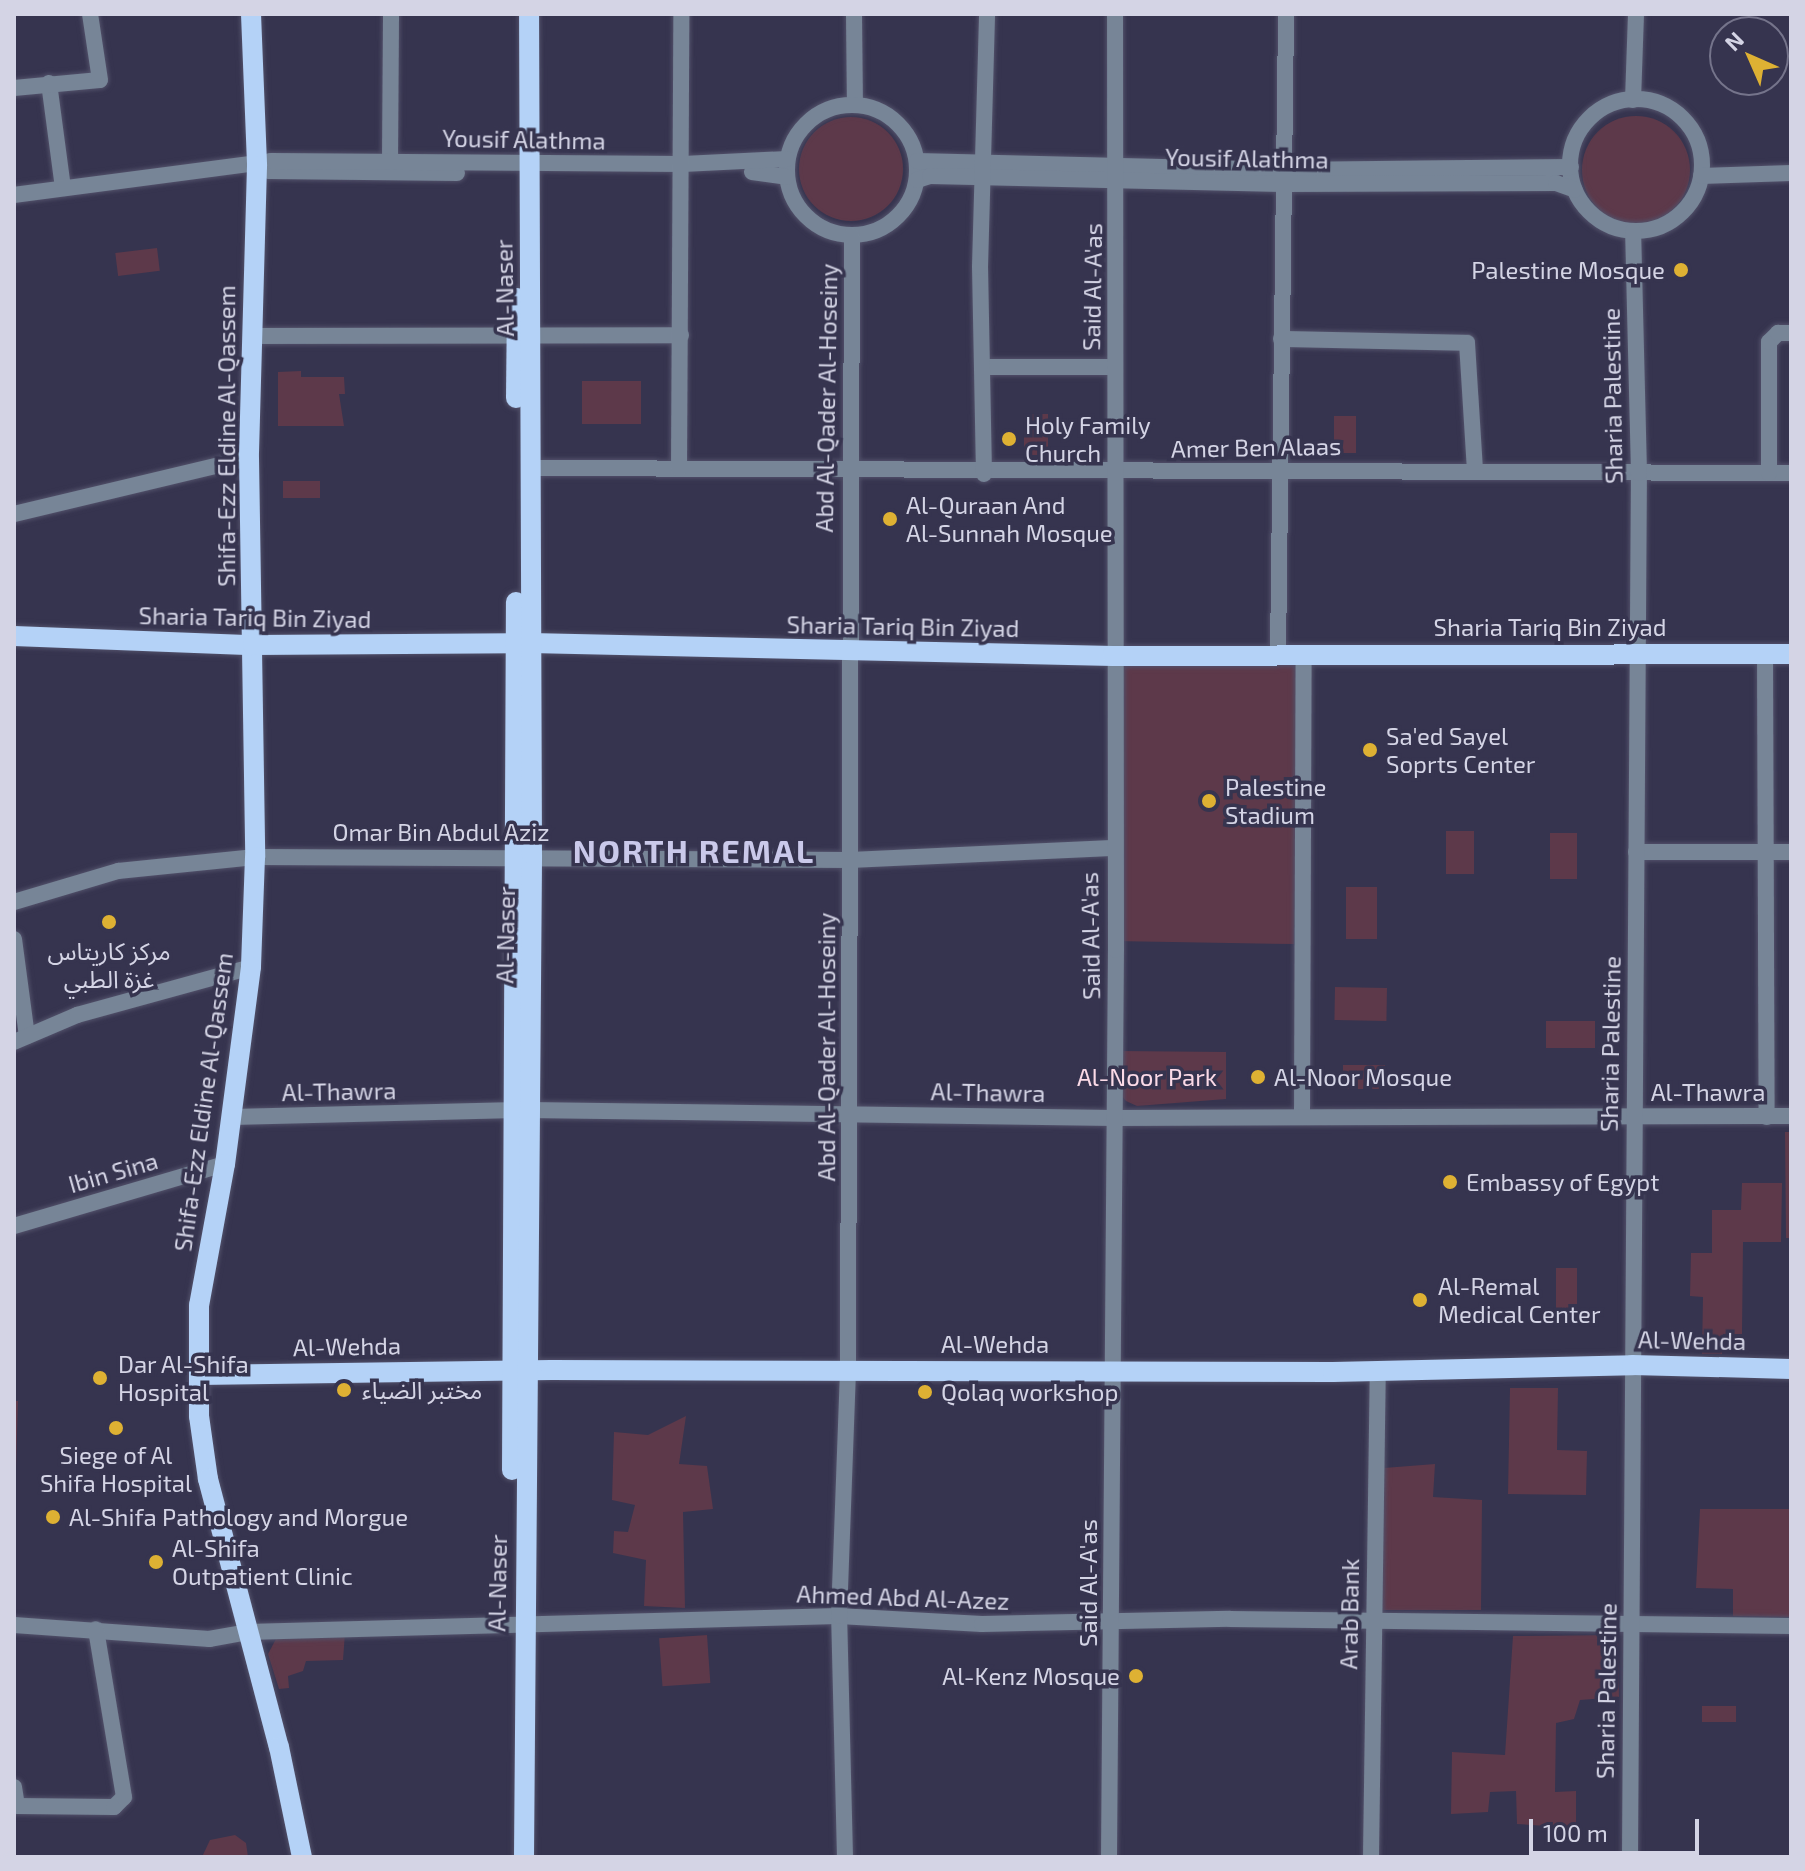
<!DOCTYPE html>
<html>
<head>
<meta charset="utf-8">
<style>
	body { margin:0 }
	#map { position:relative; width:1805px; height:1871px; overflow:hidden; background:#36344f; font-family:"Exo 2","Noto Sans Arabic",sans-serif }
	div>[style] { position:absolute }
	.green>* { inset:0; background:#5d394a; transform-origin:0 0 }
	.round { border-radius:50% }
	.roads { filter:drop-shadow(0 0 2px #52516a) drop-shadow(0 0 2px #52516a) }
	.minor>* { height:16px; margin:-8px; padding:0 8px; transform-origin:8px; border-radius:8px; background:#778597 }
	.minor>.ring { margin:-8px; padding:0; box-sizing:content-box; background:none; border:16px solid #778597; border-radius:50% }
	.major>* { height:20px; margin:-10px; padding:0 10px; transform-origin:10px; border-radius:10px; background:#b4d2f7 }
	.dots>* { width:22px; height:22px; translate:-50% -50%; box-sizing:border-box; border:4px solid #36344f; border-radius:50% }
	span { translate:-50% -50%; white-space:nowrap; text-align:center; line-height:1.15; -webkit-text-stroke:7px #36344f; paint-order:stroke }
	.street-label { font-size:24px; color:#d4d4e5 }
	.poi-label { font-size:24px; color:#d4d4e5 }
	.right { translate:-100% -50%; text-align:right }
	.left { translate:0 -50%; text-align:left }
	.park-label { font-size:24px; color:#fbdae7 }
	.district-label { font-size:32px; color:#cac9ea; font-weight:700; letter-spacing:2px }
	.frame { position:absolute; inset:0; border:16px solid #d4d4e5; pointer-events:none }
	.north { position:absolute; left:1709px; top:16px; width:80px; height:80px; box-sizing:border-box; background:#36344f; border:2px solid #75748b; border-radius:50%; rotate:315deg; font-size:22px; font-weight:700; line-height:32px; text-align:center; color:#d4d4e5 }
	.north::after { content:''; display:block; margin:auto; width:28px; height:36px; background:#deb133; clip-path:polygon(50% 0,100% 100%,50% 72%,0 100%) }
	.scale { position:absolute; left:1529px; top:1819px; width:170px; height:36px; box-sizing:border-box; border:4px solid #d4d4e5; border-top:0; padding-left:10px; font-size:24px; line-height:28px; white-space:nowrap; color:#d4d4e5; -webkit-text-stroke:6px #36344f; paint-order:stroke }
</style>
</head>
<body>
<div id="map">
	<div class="green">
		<div class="round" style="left:1582px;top:116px;width:108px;height:108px"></div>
		<div class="round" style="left:799px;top:117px;width:104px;height:104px"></div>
		<div style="left:157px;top:248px;width:23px;height:42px;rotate:83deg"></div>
		<div style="clip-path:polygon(301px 371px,301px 377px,344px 377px,345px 394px,339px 394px,344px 426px,278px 426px,278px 372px)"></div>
		<div style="left:582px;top:381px;width:59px;height:43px"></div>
		<div style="left:1024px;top:414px;width:24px;height:41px"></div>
		<div style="left:1334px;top:416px;width:22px;height:37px"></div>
		<div style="left:283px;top:481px;width:37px;height:17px"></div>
		<div style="left:1118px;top:658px;width:181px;height:283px;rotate:1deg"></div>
		<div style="left:1446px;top:831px;width:28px;height:43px"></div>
		<div style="left:1550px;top:833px;width:27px;height:46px"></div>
		<div style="left:1346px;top:887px;width:31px;height:52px"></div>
		<div style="left:1335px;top:987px;width:52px;height:33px;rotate:1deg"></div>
		<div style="left:1546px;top:1021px;width:49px;height:27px"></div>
		<div style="clip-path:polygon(1119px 1051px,1226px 1052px,1226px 1099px,1137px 1106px,1126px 1101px,1121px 1095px)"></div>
		<div style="left:1385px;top:1065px;width:24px;height:42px;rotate:90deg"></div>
		<div style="clip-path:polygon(1785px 1132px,1791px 1132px,1791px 1238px,1786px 1238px)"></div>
		<div style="clip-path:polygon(1742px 1183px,1782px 1183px,1781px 1242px,1743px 1242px,1742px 1334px,1723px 1334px,1722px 1354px,1702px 1354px,1703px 1297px,1690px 1296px,1691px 1253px,1712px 1253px,1712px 1210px,1741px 1210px)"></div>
		<div style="left:1556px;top:1268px;width:21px;height:41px"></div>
		<div style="clip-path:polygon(1510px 1388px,1558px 1388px,1557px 1450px,1587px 1451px,1586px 1495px,1508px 1494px)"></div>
		<div style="clip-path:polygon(14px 1401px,18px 1401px,14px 1535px)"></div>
		<div style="clip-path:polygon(686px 1416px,679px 1464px,707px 1466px,713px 1509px,683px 1512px,685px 1608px,644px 1606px,646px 1560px,613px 1553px,614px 1531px,628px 1532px,635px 1505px,612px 1500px,614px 1432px,648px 1435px)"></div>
		<div style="clip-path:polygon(1435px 1464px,1433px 1497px,1482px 1500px,1481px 1610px,1381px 1610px,1384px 1468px)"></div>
		<div style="clip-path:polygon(1700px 1509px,1791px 1509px,1791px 1617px,1733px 1616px,1733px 1589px,1696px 1588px)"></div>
		<div style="clip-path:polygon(345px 1633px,343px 1660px,306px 1661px,303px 1671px,288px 1676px,289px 1688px,279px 1689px,268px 1654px,276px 1639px)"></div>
		<div style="left:707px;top:1635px;width:48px;height:48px;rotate:86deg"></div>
		<div style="clip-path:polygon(1618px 1635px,1619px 1697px,1580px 1700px,1574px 1719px,1556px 1723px,1555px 1792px,1576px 1791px,1576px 1828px,1517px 1824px,1516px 1791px,1490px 1792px,1488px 1812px,1451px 1814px,1452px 1752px,1505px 1755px,1513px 1636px)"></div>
		<div style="left:1702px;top:1706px;width:34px;height:16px"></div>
		<div style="clip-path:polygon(235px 1835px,246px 1843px,248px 1857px,202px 1857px,210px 1840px)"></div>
	</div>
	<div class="roads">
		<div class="minor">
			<div style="left:854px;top:14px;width:91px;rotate:89.4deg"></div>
			<div style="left:49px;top:83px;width:106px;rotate:82.4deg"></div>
			<div style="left:14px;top:88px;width:86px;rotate:-5.3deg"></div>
			<div style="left:100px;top:80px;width:67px;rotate:-98.6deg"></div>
			<div class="ring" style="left:1570px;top:99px;width:116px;height:116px"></div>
			<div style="left:1633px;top:100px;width:86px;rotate:-88deg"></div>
			<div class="ring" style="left:787px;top:105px;width:114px;height:114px"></div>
			<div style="left:390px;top:161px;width:147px;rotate:-89.6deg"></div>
			<div style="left:917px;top:161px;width:368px;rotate:1.4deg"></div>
			<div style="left:1285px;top:170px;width:286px;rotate:-0.6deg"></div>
			<div style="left:268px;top:171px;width:189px;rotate:0.6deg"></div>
			<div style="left:752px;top:172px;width:35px;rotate:8deg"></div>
			<div style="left:1701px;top:176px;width:90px;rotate:-1.9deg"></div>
			<div style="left:917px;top:180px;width:14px;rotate:-17deg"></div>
			<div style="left:930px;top:176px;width:354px;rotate:1.3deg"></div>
			<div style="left:1284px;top:184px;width:272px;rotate:-0.2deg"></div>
			<div style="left:1556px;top:183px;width:20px;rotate:20deg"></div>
			<div style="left:14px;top:195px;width:259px;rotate:-7.5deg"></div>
			<div style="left:271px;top:161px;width:412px;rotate:0.4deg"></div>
			<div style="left:683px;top:164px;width:104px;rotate:-2.8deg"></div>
			<div style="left:251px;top:336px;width:430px;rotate:-0.1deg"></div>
			<div style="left:1281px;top:339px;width:186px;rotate:1.2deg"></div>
			<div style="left:1467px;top:343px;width:127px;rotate:86.4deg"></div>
			<div style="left:984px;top:367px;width:131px"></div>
			<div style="left:529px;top:468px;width:1262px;rotate:0.23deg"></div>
			<div style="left:679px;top:469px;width:455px;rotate:-89.7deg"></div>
			<div style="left:1769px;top:473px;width:131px;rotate:-90deg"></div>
			<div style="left:1769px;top:342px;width:13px;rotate:-45deg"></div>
			<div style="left:1778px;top:333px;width:13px"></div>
			<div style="left:984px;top:474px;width:207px;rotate:-91.1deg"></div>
			<div style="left:980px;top:267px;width:253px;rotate:-88.4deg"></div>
			<div style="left:14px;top:514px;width:242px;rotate:-13.4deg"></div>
			<div style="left:1765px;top:653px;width:464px;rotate:89.8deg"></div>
			<div style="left:1278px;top:654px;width:640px;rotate:-89.28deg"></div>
			<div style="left:1636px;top:852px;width:155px"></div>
			<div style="left:14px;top:902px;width:109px;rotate:-16.6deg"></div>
			<div style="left:118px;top:871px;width:138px;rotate:-5.8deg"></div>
			<div style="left:255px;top:857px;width:595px;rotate:0.29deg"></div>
			<div style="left:850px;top:860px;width:262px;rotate:-2.6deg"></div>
			<div style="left:14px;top:939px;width:98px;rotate:82.4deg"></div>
			<div style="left:14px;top:1042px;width:69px;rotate:-23.2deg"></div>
			<div style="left:77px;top:1015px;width:180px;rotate:-15.4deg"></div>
			<div style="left:1302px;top:1116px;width:462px;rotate:-89.8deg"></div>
			<div style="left:232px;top:1117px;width:295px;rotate:-1.4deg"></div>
			<div style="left:527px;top:1110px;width:587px;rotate:0.78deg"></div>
			<div style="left:1114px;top:1118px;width:677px;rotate:-0.17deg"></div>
			<div style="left:14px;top:1226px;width:220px;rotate:-16.4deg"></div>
			<div style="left:14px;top:1625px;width:196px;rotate:4.1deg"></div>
			<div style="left:209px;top:1639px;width:39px;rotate:-10deg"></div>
			<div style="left:247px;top:1632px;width:592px;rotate:-1.55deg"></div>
			<div style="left:839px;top:1616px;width:143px;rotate:3.2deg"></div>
			<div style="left:982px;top:1624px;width:248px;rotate:-1.2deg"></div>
			<div style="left:1230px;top:1619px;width:561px;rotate:0.71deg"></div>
			<div style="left:14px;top:1787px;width:19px;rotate:81deg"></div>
			<div style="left:17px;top:1806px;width:97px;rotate:0.6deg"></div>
			<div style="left:114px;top:1807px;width:14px;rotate:-45deg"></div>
			<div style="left:124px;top:1797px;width:170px;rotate:-99.5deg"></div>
			<div style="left:845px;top:1857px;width:241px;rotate:-91.4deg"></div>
			<div style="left:839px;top:1616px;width:245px;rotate:-87.9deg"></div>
			<div style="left:848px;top:1371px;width:1135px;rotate:-89.8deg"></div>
			<div style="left:1109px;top:1857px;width:907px;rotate:-89.56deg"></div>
			<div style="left:1116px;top:950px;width:936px;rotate:-90.06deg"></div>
			<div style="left:1371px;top:1857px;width:485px;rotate:-89.2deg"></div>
			<div style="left:1630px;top:1857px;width:1384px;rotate:-89.63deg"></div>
			<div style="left:1639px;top:473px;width:242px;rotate:-91.4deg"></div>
		</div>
		<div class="major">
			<div style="left:251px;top:14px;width:152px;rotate:87.7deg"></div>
			<div style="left:257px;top:166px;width:292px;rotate:91.6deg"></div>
			<div style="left:249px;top:458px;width:399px;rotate:89.1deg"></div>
			<div style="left:255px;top:857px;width:110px;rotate:92.1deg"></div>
			<div style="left:251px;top:967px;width:199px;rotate:97.5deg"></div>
			<div style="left:225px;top:1164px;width:143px;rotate:100.4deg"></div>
			<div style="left:199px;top:1305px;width:111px;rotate:90deg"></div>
			<div style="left:199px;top:1416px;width:64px;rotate:81.9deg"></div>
			<div style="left:208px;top:1479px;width:277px;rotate:75.2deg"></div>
			<div style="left:279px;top:1747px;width:112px;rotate:78.2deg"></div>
			<div style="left:516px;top:398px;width:100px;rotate:-89.4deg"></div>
			<div style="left:14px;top:636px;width:239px;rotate:2.2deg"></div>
			<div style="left:253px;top:645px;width:277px;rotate:-0.4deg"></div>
			<div style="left:530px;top:643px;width:583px;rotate:1.28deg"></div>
			<div style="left:1113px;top:656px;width:678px;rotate:-0.17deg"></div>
			<div style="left:199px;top:1375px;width:352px;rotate:-0.8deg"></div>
			<div style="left:551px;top:1370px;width:782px;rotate:0.15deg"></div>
			<div style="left:1333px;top:1372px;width:299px;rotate:-1.3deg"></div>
			<div style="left:1632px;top:1365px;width:159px;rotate:1.4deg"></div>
			<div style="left:512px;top:1470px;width:868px;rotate:-89.74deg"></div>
			<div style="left:524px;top:1857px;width:1002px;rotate:-89.54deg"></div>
			<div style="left:532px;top:855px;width:841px;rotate:-90.2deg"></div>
		</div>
	</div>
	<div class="dots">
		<div style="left:1681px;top:270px;background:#deb133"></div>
		<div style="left:1009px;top:439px;background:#deb133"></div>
		<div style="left:890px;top:519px;background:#deb133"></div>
		<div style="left:1370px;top:750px;background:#deb133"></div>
		<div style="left:1209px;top:801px;background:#deb133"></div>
		<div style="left:109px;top:922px;background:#deb133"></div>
		<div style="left:1258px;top:1077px;background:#deb133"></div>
		<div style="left:1450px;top:1182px;background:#deb133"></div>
		<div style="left:1420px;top:1300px;background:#deb133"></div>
		<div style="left:100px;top:1378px;background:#deb133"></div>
		<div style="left:344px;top:1390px;background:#deb133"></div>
		<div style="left:925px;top:1392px;background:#deb133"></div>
		<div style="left:116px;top:1428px;background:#deb133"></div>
		<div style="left:53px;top:1517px;background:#deb133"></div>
		<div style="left:156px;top:1562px;background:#deb133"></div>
		<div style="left:1136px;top:1676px;background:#deb133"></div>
	</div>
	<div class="street-label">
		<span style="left:524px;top:139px;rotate:1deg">Yousif Alathma</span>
		<span style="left:1247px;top:158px;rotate:1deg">Yousif Alathma</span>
		<span style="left:1092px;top:287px;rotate:-89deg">Said Al-A'as</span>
		<span style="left:504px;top:288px;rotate:-91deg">Al-Naser</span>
		<span style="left:1612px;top:396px;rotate:-91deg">Sharia Palestine</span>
		<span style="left:826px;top:398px;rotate:-89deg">Abd Al-Qader Al-Hoseiny</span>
		<span style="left:226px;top:436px;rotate:-90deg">Shifa-Ezz Eldine Al-Qassem</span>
		<span style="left:1256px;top:447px;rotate:-1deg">Amer Ben Alaas</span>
		<span style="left:255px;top:617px;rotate:1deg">Sharia Tariq Bin Ziyad</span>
		<span style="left:903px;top:626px;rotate:1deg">Sharia Tariq Bin Ziyad</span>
		<span style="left:1550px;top:627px">Sharia Tariq Bin Ziyad</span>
		<span style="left:441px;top:832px">Omar Bin Abdul Aziz</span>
		<span style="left:505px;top:935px;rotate:-89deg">Al-Naser</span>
		<span style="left:1090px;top:936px;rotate:-91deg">Said Al-A'as</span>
		<span style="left:1610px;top:1044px;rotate:-89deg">Sharia Palestine</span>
		<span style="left:826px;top:1047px;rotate:-90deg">Abd Al-Qader Al-Hoseiny</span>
		<span style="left:339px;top:1091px;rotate:-1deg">Al-Thawra</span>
		<span style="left:988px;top:1092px;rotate:1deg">Al-Thawra</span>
		<span style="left:1708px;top:1092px">Al-Thawra</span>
		<span style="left:203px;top:1102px;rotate:-82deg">Shifa-Ezz Eldine Al-Qassem</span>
		<span style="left:113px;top:1172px;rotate:-16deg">Ibin Sina</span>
		<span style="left:1692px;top:1340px;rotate:1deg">Al-Wehda</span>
		<span style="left:995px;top:1344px">Al-Wehda</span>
		<span style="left:347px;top:1346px;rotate:-1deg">Al-Wehda</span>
		<span style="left:497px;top:1583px;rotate:-89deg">Al-Naser</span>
		<span style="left:1088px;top:1583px;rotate:-90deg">Said Al-A'as</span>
		<span style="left:903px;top:1597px;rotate:2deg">Ahmed Abd Al-Azez</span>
		<span style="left:1349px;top:1614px;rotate:-89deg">Arab Bank</span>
		<span style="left:1606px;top:1691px;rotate:-89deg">Sharia Palestine</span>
	</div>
	<div class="poi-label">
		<span class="right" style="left:1665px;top:270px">Palestine Mosque</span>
		<span class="left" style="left:1025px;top:439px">Holy Family<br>Church</span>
		<span class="left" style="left:906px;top:519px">Al-Quraan And<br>Al-Sunnah Mosque</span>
		<span class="left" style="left:1386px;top:750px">Sa'ed Sayel<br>Soprts Center</span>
		<span class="left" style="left:1225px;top:801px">Palestine<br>Stadium</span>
		<span style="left:109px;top:965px">مركز كاريتاس<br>غزة الطبي</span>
		<span class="left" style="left:1274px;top:1077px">Al-Noor Mosque</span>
		<span class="left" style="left:1466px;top:1182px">Embassy of Egypt</span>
		<span class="left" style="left:1438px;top:1300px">Al-Remal<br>Medical Center</span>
		<span class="left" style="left:118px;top:1378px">Dar Al-Shifa<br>Hospital</span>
		<span class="left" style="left:362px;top:1390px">مختبر الضياء</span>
		<span class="left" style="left:941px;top:1392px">Qolaq workshop</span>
		<span style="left:116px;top:1469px">Siege of Al<br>Shifa Hospital</span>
		<span class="left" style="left:69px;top:1517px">Al-Shifa Pathology and Morgue</span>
		<span class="left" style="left:172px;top:1562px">Al-Shifa<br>Outpatient Clinic</span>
		<span class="right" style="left:1120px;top:1676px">Al-Kenz Mosque</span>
	</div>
	<div class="park-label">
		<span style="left:1147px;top:1077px">Al-Noor Park</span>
	</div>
	<div class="district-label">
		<span style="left:694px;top:850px">NORTH REMAL</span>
	</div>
	<div class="frame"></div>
	<div class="north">N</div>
	<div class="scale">100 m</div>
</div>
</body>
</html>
